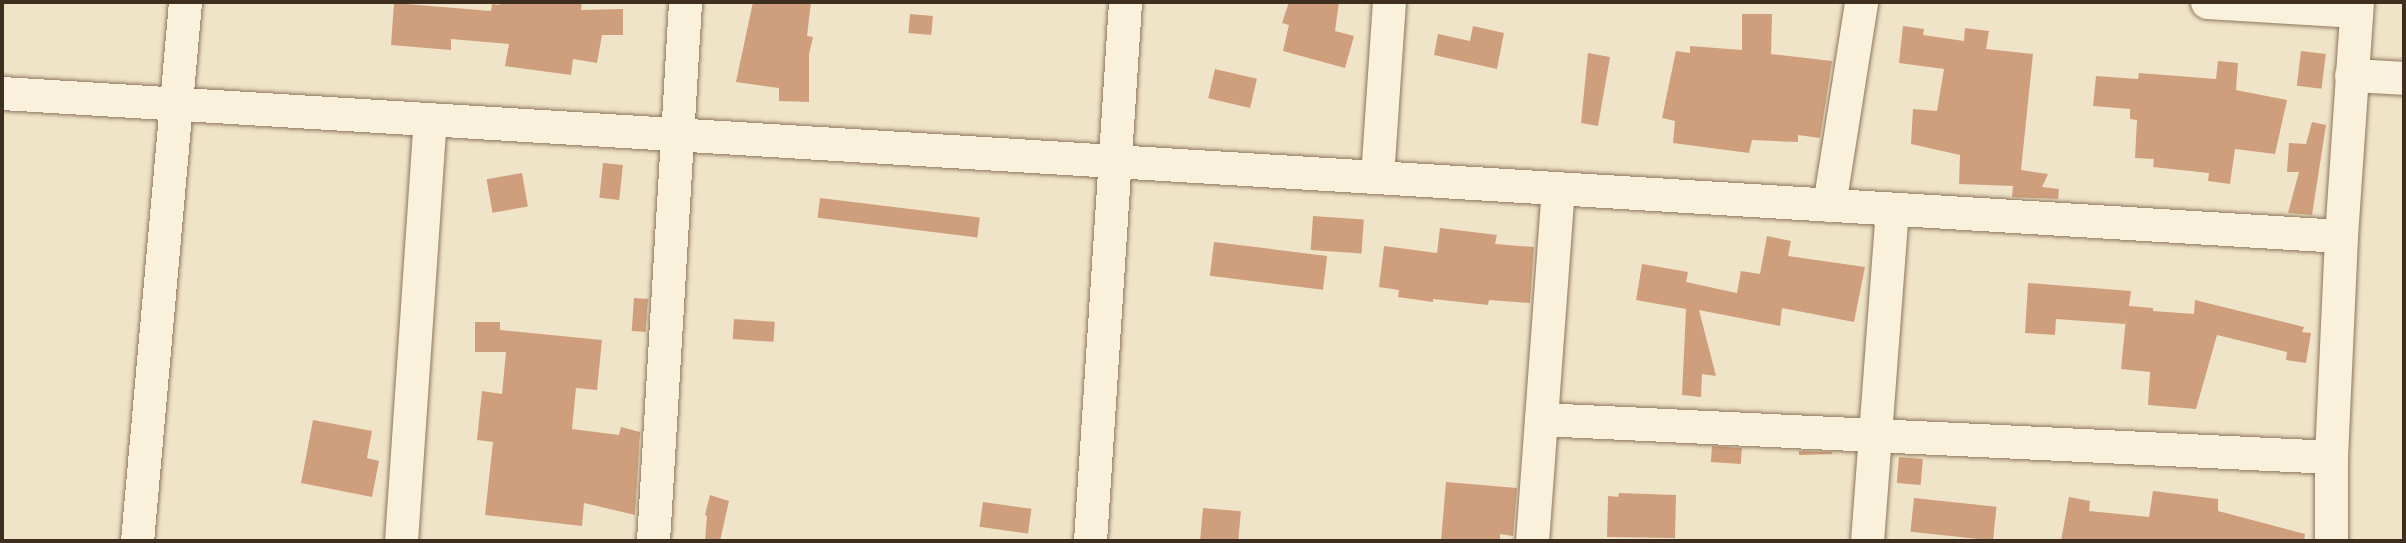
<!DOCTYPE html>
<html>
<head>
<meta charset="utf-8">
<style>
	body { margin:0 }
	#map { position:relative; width:2406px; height:543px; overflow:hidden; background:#f0e4c8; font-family:Merriweather,serif }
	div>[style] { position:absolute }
	.building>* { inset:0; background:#cf9f7d; transform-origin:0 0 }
	.roads { filter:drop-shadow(0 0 2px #8d765c) drop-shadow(0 0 2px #8d765c) }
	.minor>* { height:33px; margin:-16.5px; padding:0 16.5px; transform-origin:16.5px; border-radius:16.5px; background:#faf1dc }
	span { translate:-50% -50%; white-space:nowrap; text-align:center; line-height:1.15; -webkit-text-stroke:5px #f7eed8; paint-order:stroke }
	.frame { position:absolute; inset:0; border:4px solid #3d2e20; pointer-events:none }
</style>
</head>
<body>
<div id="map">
	<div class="building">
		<div style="clip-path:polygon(500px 2px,582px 2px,581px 10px,623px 9px,623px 35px,602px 35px,597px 63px,573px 59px,571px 75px,505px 66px,509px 44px,451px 39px,451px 50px,391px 45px,394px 3px,491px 11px,492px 4px,499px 5px)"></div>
		<div style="clip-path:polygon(753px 2px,811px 2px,807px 36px,813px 37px,809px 54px,809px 102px,779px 101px,779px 88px,736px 82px)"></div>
		<div style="clip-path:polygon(1289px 2px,1339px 2px,1335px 31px,1354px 36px,1345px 68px,1283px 51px,1289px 25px,1282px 23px)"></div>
		<div style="left:910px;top:14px;width:23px;height:19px;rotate:5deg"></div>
		<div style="clip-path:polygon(1742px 14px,1772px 14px,1771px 54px,1832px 61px,1820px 138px,1798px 135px,1798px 142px,1752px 140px,1749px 153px,1673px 143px,1675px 121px,1662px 118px,1676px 51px,1690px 53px,1690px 46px,1742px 50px)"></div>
		<div style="clip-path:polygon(1473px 26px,1504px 33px,1497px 69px,1434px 55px,1438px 34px,1470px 41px)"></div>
		<div style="clip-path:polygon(1903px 26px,1924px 29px,1923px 35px,1964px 41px,1965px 28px,1989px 31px,1986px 49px,2033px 54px,2021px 170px,2048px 174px,2042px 187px,2059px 189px,2058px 199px,2012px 197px,2013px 186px,1959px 184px,1960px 155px,1911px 144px,1913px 109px,1937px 111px,1944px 69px,1899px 63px)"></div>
		<div style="left:2301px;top:51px;width:25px;height:35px;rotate:7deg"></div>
		<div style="clip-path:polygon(1588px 53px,1610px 57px,1598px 126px,1581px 123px)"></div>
		<div style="clip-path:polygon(2218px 61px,2238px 63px,2236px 90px,2287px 100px,2275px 154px,2235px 149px,2230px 184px,2208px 181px,2209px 173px,2153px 167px,2154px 159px,2135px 158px,2137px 120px,2130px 119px,2130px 109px,2093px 106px,2096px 76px,2138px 79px,2139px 73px,2216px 79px)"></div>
		<div style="left:1215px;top:69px;width:43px;height:30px;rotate:13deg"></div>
		<div style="clip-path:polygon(2312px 122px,2326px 125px,2312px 215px,2288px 213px,2299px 172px,2287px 172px,2289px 143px,2306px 144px)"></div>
		<div style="left:603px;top:163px;width:20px;height:35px;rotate:6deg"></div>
		<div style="left:522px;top:173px;width:34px;height:36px;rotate:80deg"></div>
		<div style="left:820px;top:198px;width:161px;height:20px;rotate:7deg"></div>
		<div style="left:1313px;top:216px;width:51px;height:34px;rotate:4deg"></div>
		<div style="clip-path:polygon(1440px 228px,1497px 235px,1495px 244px,1534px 247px,1530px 303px,1489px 300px,1488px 305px,1433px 299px,1433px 302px,1398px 297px,1399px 290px,1379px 287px,1384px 246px,1437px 253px)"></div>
		<div style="clip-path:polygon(1767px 236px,1791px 241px,1788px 256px,1865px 267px,1854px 322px,1782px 308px,1780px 326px,1699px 310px,1716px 376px,1702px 374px,1701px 397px,1682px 395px,1686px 309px,1636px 300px,1642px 264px,1688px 272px,1686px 282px,1737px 293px,1741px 271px,1760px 274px)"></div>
		<div style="left:1214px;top:242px;width:114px;height:34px;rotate:7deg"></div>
		<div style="clip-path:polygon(2028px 283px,2131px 291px,2129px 306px,2153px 308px,2153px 311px,2194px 314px,2195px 300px,2304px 327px,2302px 332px,2311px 333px,2306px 363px,2286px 360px,2287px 352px,2217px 335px,2196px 409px,2148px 405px,2150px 372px,2121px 369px,2126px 318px,2125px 324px,2056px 319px,2055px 335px,2025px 333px)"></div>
		<div style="left:634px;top:298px;width:14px;height:33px;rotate:4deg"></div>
		<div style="left:734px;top:319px;width:41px;height:20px;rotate:4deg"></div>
		<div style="clip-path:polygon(475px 322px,500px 322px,500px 330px,602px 340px,597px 390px,576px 388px,572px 429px,619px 435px,621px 427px,640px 432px,635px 515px,584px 503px,582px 526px,485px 515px,493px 442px,477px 440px,482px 391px,502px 394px,506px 352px,475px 352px)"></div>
		<div style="clip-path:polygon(313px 420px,372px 431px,367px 458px,379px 461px,372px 497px,301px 483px)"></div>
		<div style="left:1712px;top:446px;width:30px;height:16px;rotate:4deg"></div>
		<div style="clip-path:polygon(1799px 451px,1832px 452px,1832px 454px,1799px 455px)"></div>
		<div style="left:1899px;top:457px;width:24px;height:26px;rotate:5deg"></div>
		<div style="clip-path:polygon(1446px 482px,1517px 488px,1513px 536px,1500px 534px,1500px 541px,1441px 541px)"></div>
		<div style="clip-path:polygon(2153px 491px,2218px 499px,2218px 511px,2305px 534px,2304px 541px,2061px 541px,2069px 497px,2090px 501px,2089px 511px,2149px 517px)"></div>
		<div style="clip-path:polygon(1619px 493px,1676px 495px,1675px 538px,1607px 537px,1608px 496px,1618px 497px)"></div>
		<div style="clip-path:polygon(710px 495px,729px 501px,720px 541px,705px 541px,707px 516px,705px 515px)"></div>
		<div style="left:1914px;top:498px;width:83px;height:34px;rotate:6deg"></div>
		<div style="left:983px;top:502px;width:49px;height:25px;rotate:8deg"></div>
		<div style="left:1203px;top:508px;width:38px;height:33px;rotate:5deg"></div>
	</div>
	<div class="roads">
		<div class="minor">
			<div style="left:2207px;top:2px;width:149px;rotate:3.5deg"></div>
			<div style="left:2351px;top:75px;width:53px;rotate:3.2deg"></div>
			<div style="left:2px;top:93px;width:2343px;rotate:3.5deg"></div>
			<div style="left:1377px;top:177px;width:175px;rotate:-86.1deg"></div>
			<div style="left:1829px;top:205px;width:206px;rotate:-81deg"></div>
			<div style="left:1541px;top:419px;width:791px;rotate:2.75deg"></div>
			<div style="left:137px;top:541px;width:541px;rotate:-84.91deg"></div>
			<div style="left:401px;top:541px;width:423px;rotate:-86.1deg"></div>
			<div style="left:653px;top:541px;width:540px;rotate:-86.6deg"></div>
			<div style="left:1090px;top:541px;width:540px;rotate:-86.28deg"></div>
			<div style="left:1532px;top:541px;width:354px;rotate:-85.8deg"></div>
			<div style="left:1867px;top:541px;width:333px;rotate:-85.7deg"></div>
			<div style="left:2331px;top:541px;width:84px;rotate:-90deg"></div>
			<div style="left:2331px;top:457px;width:221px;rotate:-87.4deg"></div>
			<div style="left:2341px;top:236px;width:235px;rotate:-86.1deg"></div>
		</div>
	</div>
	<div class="frame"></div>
</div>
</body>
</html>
